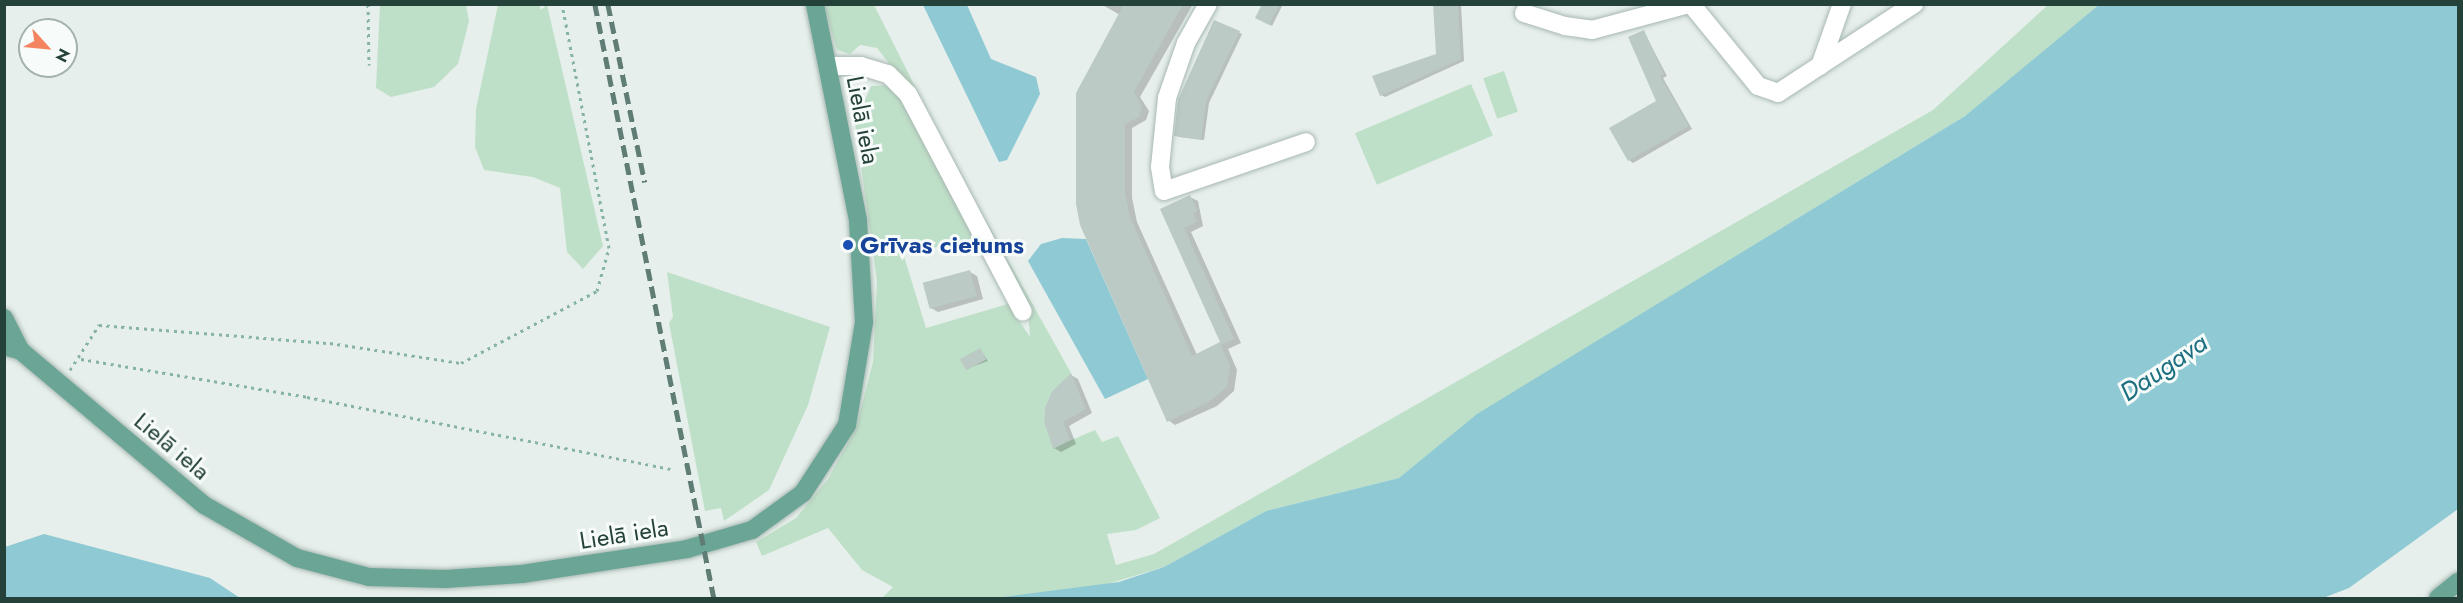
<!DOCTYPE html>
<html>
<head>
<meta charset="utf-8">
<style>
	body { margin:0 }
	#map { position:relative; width:2463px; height:603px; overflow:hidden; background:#e6efeb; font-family:Jost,sans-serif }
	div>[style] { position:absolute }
	.green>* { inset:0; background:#bfe0c8; transform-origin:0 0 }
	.water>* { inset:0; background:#8ec9d4 }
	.shadow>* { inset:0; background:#0003 }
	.building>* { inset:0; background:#bbcac4; transform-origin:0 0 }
	.path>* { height:3px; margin-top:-1.5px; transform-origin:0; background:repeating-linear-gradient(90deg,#86b3a5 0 3px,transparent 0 7.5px) }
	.roads { filter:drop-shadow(0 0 2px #a8b8b2) drop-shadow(0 0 2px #a8b8b2) }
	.minor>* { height:18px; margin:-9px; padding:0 9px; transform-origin:9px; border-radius:9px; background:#fff }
	.major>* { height:18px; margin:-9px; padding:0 9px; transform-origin:9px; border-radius:9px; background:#6aa596 }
	.rail>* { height:4.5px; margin-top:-2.25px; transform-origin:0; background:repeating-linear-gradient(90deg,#5f7d75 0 12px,transparent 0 18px) }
	.dots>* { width:16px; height:16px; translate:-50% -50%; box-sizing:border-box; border:3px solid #f7fbf9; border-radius:50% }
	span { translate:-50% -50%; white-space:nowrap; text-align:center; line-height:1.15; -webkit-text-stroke:6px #f7fbf9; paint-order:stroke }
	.street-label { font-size:24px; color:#24423a }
	.transit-label { font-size:24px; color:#164399; font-weight:700 }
	.left { translate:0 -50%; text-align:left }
	.water-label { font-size:26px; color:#1c6f80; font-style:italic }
	.frame { position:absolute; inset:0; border:6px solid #24423a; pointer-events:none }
	.north { position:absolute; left:18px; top:18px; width:60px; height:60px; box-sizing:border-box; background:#f7fbf9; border:2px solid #a3b1ad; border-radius:50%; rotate:117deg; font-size:16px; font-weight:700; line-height:24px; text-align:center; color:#24423a }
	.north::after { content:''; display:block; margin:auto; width:21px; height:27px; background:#f4845f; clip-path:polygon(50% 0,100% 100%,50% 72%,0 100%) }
</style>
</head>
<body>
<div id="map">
	<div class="green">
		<div style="clip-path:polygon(380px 5px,466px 5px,469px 21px,458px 64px,434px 87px,391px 97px,376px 88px)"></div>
		<div style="clip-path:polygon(498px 5px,539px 5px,541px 10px,547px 5px,603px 246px,583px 269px,567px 252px,560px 188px,533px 177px,484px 170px,475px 147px,476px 109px)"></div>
		<div style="clip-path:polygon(824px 5px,874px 5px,951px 158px,1071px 373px,1052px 391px,1045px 407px,1044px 422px,1053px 448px,1095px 430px,1102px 442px,1118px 436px,1160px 518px,1136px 530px,1107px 534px,1116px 565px,1154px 554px,1933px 110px,2048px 5px,2100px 5px,1965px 116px,1478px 414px,1399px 478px,1266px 511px,1164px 567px,1094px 588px,995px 598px,882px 598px,893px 587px,862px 570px,828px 528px,762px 556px,756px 542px,796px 518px,828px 479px,856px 428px,873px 362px,877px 281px,855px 123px,871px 86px,890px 85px,904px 99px,977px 240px,903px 253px,926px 328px,1008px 304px,1030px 337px,1028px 311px,909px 89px,877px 48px,860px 45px,850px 54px,837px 50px)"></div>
		<div style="left:1504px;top:71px;width:43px;height:22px;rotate:71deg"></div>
		<div style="left:1471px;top:84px;width:56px;height:126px;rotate:67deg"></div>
		<div style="clip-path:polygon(667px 272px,830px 327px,808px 405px,769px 490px,724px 521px,721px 508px,705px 511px,669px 323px,673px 317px)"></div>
	</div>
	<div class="water">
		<div style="clip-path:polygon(2100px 4px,2458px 5px,2458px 509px,2349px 588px,2323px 598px,995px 598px,1119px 582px,1164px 567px,1266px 511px,1399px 478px,1477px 414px,1965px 116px)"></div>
		<div style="clip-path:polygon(923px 5px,967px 5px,991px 59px,1036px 77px,1040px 94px,1007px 160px,999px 162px)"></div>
		<div style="clip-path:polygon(1062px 238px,1086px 239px,1148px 379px,1105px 399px,1028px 261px,1041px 244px)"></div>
		<div style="clip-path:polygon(44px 534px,210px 578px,240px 598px,5px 598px,5px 547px)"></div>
	</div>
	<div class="shadow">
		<div style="clip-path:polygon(1101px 4px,1193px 4px,1140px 97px,1149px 111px,1146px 120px,1132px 128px,1132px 198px,1137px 222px,1197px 355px,1222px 343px,1162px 210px,1190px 197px,1198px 201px,1203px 226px,1191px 232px,1241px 343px,1228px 349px,1237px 370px,1234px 391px,1217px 406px,1175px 425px,1168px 420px,1081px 224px,1120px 15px)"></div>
		<div style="clip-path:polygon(1263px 4px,1283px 4px,1272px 26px,1257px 17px)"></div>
		<div style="clip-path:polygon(1435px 4px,1461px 4px,1464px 61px,1385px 97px,1381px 95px,1438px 55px)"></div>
		<div style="clip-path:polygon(1214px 21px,1242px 34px,1209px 103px,1204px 140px,1179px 137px,1176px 135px)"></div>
		<div style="clip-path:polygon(1644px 32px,1667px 76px,1663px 78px,1692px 129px,1633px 163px,1629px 160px,1658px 101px)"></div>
		<div style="clip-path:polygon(970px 272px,977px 276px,983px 299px,938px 312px,931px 308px)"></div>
		<div style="clip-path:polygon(980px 349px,988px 361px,966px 369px)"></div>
		<div style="clip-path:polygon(1071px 375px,1078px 379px,1092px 413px,1069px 426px,1076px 444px,1061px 452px,1054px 448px)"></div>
	</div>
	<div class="building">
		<div style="clip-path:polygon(1124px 4px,1183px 4px,1134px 92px,1142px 106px,1139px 117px,1125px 124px,1125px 193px,1130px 217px,1192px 356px,1220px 342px,1160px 209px,1190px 195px,1197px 211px,1193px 213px,1197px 222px,1184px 228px,1234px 339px,1221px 345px,1230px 365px,1227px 387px,1209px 402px,1167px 422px,1080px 225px,1076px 204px,1076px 93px)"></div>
		<div style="clip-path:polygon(1262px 4px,1280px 4px,1269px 25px,1255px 18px)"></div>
		<div style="clip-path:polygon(1433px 4px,1458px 4px,1461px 59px,1380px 96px,1372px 76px,1436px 54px)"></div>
		<div style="clip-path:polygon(1214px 20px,1240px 31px,1206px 101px,1201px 140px,1174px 136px,1178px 100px)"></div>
		<div style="clip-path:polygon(1644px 30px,1664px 74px,1660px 76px,1689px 126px,1628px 161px,1609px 128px,1656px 101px,1628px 37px)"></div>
		<div style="left:970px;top:270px;width:27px;height:49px;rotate:75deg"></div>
		<div style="left:980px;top:348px;width:13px;height:23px;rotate:61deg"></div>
		<div style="clip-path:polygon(1071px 373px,1086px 409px,1063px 422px,1070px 440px,1053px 449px,1044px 422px,1045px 407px,1052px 391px)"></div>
	</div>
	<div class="path">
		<div style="left:368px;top:4px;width:61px;rotate:89.1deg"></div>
		<div style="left:81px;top:359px;width:229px;rotate:9.5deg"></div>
		<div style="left:307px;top:397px;width:374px;rotate:11.2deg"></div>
		<div style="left:70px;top:370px;width:54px;rotate:-57.2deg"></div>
		<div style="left:99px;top:325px;width:232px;rotate:4.5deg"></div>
		<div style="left:330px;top:343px;width:133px;rotate:8.7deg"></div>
		<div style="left:461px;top:363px;width:154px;rotate:-27.9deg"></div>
		<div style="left:597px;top:291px;width:45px;rotate:-74.4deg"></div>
		<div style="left:609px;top:248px;width:248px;rotate:-100.9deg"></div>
	</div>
	<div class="roads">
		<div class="minor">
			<div style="left:1208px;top:4px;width:45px;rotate:119.4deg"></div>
			<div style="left:1186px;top:43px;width:58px;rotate:109.1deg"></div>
			<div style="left:1167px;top:98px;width:69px;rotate:95.8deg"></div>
			<div style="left:1160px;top:167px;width:24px;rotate:81deg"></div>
			<div style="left:1164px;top:191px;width:150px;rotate:-19deg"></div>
			<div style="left:1691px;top:4px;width:106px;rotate:50.7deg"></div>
			<div style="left:1758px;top:86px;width:21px;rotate:19deg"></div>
			<div style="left:1778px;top:93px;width:163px;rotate:-33.2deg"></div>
			<div style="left:1524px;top:13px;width:43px;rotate:17.6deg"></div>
			<div style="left:1565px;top:26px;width:27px;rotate:8deg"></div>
			<div style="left:1592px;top:30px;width:100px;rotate:-15deg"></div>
			<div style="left:828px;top:66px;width:33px"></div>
			<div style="left:861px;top:66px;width:28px;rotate:17deg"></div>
			<div style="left:888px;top:74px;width:28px;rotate:45deg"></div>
			<div style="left:908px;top:94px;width:246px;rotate:62.2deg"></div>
			<div style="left:1820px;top:66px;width:66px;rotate:-70.5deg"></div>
		</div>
		<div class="major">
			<div style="left:4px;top:318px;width:37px;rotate:63deg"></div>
			<div style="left:4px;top:346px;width:18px;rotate:16deg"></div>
			<div style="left:21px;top:351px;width:239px;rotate:40.1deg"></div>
			<div style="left:204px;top:505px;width:107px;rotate:29.7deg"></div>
			<div style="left:297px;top:558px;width:74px;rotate:14.8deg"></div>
			<div style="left:369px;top:577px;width:76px;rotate:1.5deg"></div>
			<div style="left:445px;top:579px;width:77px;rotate:-3.7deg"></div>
			<div style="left:522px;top:574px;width:167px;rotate:-8.6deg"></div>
			<div style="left:687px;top:549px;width:68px;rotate:-16.3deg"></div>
			<div style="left:752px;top:530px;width:63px;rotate:-36deg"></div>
			<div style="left:803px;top:493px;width:81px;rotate:-57.1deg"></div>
			<div style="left:847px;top:425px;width:104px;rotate:-80.6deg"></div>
			<div style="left:864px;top:322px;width:102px;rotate:-93.4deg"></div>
			<div style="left:858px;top:220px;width:220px;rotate:-101.3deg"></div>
			<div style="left:2438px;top:598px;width:26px;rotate:-39deg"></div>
		</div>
	</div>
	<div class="rail">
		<div style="left:595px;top:4px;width:606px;rotate:78.67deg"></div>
		<div style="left:608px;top:4px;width:182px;rotate:78.3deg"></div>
	</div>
	<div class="dots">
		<div style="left:848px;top:245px;background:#1a4fb4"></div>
	</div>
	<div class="street-label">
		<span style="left:863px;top:120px;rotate:79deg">Lielā iela</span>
		<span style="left:172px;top:446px;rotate:40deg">Lielā iela</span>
		<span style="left:624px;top:534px;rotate:-9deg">Lielā iela</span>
	</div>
	<div class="transit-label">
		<span class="left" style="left:860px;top:245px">Grīvas cietums</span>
	</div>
	<div class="water-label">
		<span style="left:2164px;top:368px;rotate:-34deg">Daugava</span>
	</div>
	<div class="frame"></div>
	<div class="north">N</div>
</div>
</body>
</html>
